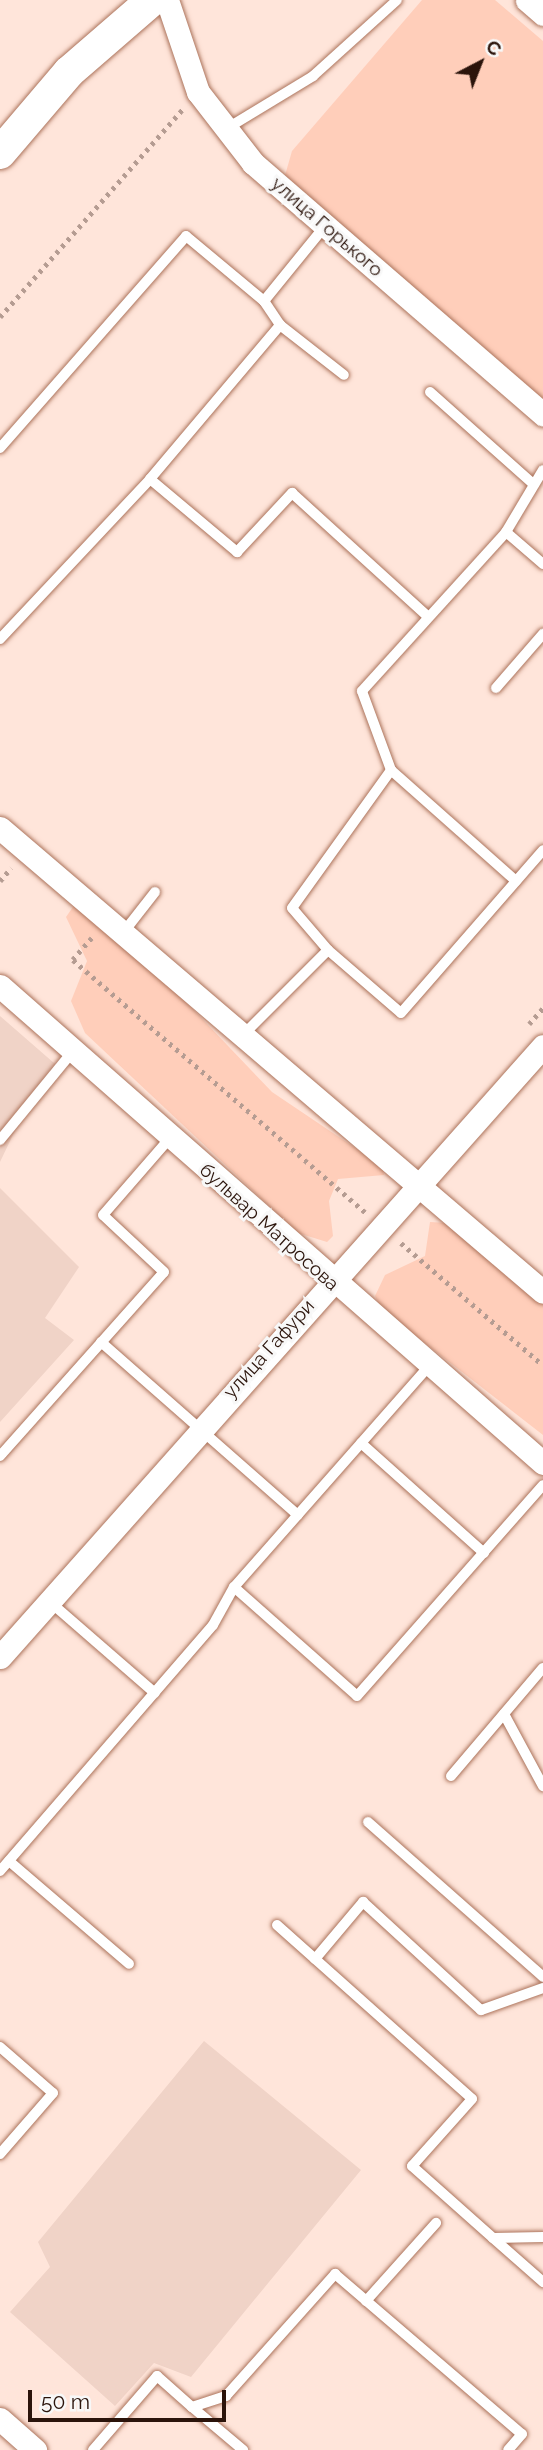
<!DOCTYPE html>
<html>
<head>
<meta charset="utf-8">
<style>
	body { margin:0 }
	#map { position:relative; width:543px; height:2450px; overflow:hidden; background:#ffe5da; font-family:Raleway,sans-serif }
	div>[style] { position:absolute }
	.built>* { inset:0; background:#f0d3c7 }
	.green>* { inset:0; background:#ffceba }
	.path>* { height:4.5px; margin-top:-2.25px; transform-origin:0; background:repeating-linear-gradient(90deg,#b59c92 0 3.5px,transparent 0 8.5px) }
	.roads { filter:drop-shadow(0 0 2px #ac735b) drop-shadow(0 0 2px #ac735b) }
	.lane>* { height:10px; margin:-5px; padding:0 5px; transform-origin:5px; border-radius:5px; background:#fff }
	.street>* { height:23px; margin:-11.5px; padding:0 11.5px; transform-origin:11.5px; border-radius:11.5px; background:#fff }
	.secondary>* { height:32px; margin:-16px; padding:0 16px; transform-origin:16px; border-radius:16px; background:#fff }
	span { translate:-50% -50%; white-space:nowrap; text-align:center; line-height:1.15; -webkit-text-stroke:6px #f8f8f8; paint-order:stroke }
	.street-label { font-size:19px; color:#2b140b }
	.north { position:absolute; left:445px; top:28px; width:70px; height:70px; -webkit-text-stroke:5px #f8f8f8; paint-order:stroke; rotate:42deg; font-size:19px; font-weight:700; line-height:28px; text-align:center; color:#2b140b }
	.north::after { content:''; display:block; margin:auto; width:24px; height:32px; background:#2b140b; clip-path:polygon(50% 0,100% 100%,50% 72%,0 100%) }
	.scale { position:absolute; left:28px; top:2390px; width:198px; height:32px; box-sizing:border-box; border:4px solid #2b140b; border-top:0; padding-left:9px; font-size:21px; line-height:24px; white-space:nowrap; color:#2b140b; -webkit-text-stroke:5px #f8f8f8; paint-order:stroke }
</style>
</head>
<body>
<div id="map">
	<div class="built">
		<div style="clip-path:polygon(0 1016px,62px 1070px,22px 1116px,0 1162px)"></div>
		<div style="clip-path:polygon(0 1188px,79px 1267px,45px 1318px,74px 1340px,0 1422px)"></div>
		<div style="clip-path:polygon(204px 2041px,361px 2170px,191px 2377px,154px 2363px,115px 2406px,10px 2312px,50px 2267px,38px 2242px)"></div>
	</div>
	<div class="green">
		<div style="clip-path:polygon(422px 0,495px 0,543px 41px,543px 401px,284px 179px,292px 151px)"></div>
		<div style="clip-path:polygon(75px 904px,144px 958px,272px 1092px,382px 1166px,384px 1175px,338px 1179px,329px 1201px,333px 1236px,327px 1242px,298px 1233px,85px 1033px,71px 1001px,87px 961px,66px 917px)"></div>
		<div style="clip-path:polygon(430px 1222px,446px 1223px,543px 1300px,543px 1435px,381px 1309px,375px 1296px,385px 1275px,425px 1256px)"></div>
	</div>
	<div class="path">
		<div style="left:0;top:317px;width:276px;rotate:-48.7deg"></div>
		<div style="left:0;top:881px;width:17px;rotate:-50deg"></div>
		<div style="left:92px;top:938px;width:29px;rotate:131deg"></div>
		<div style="left:73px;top:960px;width:386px;rotate:40.8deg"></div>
		<div style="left:529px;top:1024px;width:21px;rotate:-49deg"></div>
		<div style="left:401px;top:1243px;width:187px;rotate:40.7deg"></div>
	</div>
	<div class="roads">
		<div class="lane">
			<div style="left:226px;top:129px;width:102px;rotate:-31.3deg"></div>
			<div style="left:313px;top:76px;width:113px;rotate:-42.1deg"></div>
			<div style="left:264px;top:301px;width:29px;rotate:56deg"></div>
			<div style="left:430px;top:392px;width:137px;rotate:41.7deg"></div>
			<div style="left:0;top:448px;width:282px;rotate:-48.7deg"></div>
			<div style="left:186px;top:236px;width:102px;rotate:39.8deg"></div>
			<div style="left:264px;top:301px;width:97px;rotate:-50.9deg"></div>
			<div style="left:150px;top:479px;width:202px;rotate:-49.8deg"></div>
			<div style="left:280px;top:325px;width:81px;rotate:38deg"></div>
			<div style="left:506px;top:532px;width:49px;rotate:40.9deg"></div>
			<div style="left:0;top:639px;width:219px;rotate:-46.8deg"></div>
			<div style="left:150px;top:479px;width:114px;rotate:40deg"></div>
			<div style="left:237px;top:552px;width:81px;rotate:-47deg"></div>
			<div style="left:292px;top:493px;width:181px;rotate:42.3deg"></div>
			<div style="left:496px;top:688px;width:72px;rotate:-49deg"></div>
			<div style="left:391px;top:770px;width:167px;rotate:41.6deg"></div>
			<div style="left:123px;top:933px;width:52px;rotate:-52deg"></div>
			<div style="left:328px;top:950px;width:96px;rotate:40.8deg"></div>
			<div style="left:401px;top:1013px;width:216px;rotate:-48.9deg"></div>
			<div style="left:243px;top:1035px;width:120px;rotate:-45deg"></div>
			<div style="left:328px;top:950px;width:55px;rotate:-130.6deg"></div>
			<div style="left:292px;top:908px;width:170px;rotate:-54.3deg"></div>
			<div style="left:391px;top:770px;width:84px;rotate:-110.2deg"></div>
			<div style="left:362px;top:691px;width:215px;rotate:-47.8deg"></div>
			<div style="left:506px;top:532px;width:72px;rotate:-59.2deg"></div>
			<div style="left:0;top:1140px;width:115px;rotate:-50.6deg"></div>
			<div style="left:101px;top:1342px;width:262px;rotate:41.3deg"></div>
			<div style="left:429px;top:1366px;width:295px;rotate:131.4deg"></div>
			<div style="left:234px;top:1587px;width:164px;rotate:41.5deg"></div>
			<div style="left:357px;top:1696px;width:281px;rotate:-48.6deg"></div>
			<div style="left:361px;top:1443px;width:165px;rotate:41.8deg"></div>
			<div style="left:0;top:1456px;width:246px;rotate:-48.3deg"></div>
			<div style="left:164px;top:1272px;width:83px;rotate:-136.9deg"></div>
			<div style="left:103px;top:1215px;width:102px;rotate:-49deg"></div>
			<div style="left:49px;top:1601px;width:140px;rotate:41deg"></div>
			<div style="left:504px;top:1714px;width:82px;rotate:61.6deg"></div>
			<div style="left:451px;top:1776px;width:142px;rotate:-49.6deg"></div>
			<div style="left:368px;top:1822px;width:234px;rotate:41.5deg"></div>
			<div style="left:9px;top:1861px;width:158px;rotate:40.6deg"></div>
			<div style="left:0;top:1871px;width:325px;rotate:-49.1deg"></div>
			<div style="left:213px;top:1625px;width:43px;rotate:-61.1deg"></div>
			<div style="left:277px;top:1925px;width:261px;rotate:41.7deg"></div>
			<div style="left:472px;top:2099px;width:90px;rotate:131.8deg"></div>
			<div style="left:412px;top:2166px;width:108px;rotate:41.6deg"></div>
			<div style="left:493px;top:2238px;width:50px;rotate:-1.1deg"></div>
			<div style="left:315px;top:1959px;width:75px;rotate:-49.9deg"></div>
			<div style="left:363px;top:1902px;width:160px;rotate:42.5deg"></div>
			<div style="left:481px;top:2010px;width:66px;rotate:-19.5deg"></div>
			<div style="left:0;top:2047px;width:70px;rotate:41deg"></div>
			<div style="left:53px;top:2093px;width:81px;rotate:131deg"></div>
			<div style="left:493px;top:2238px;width:67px;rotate:41.3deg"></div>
			<div style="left:366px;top:2301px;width:105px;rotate:-48.1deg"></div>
			<div style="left:192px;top:2407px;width:67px;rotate:40.1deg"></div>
			<div style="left:93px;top:2450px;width:98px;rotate:-49.1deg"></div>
			<div style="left:157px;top:2376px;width:47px;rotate:41.5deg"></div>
			<div style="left:192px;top:2407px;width:36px;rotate:-18deg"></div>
			<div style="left:226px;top:2396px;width:164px;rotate:-48.2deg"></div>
			<div style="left:335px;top:2274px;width:246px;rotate:40.6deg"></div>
			<div style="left:522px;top:2434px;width:21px;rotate:131deg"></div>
		</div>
		<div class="street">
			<div style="left:167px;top:0;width:97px;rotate:71.4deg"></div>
			<div style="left:198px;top:92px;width:90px;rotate:52.2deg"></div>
			<div style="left:253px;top:163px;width:384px;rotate:40.9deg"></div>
			<div style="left:527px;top:0;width:21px;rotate:41deg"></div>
			<div style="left:0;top:828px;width:714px;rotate:40.51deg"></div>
			<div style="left:0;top:986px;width:723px;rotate:41.3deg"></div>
			<div style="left:0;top:1657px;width:817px;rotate:-48.37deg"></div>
			<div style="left:0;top:2419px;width:47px;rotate:41.5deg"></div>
		</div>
		<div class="secondary">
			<div style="left:0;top:153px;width:106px;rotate:-49.6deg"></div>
			<div style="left:69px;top:72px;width:110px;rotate:-40.9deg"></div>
		</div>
	</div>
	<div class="street-label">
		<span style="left:327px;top:227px;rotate:41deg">улица Горького</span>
		<span style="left:269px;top:1227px;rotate:42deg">бульвар Матросова</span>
		<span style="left:269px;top:1349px;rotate:-48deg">улица Гафури</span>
	</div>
	<div class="north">С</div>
	<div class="scale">50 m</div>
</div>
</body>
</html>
